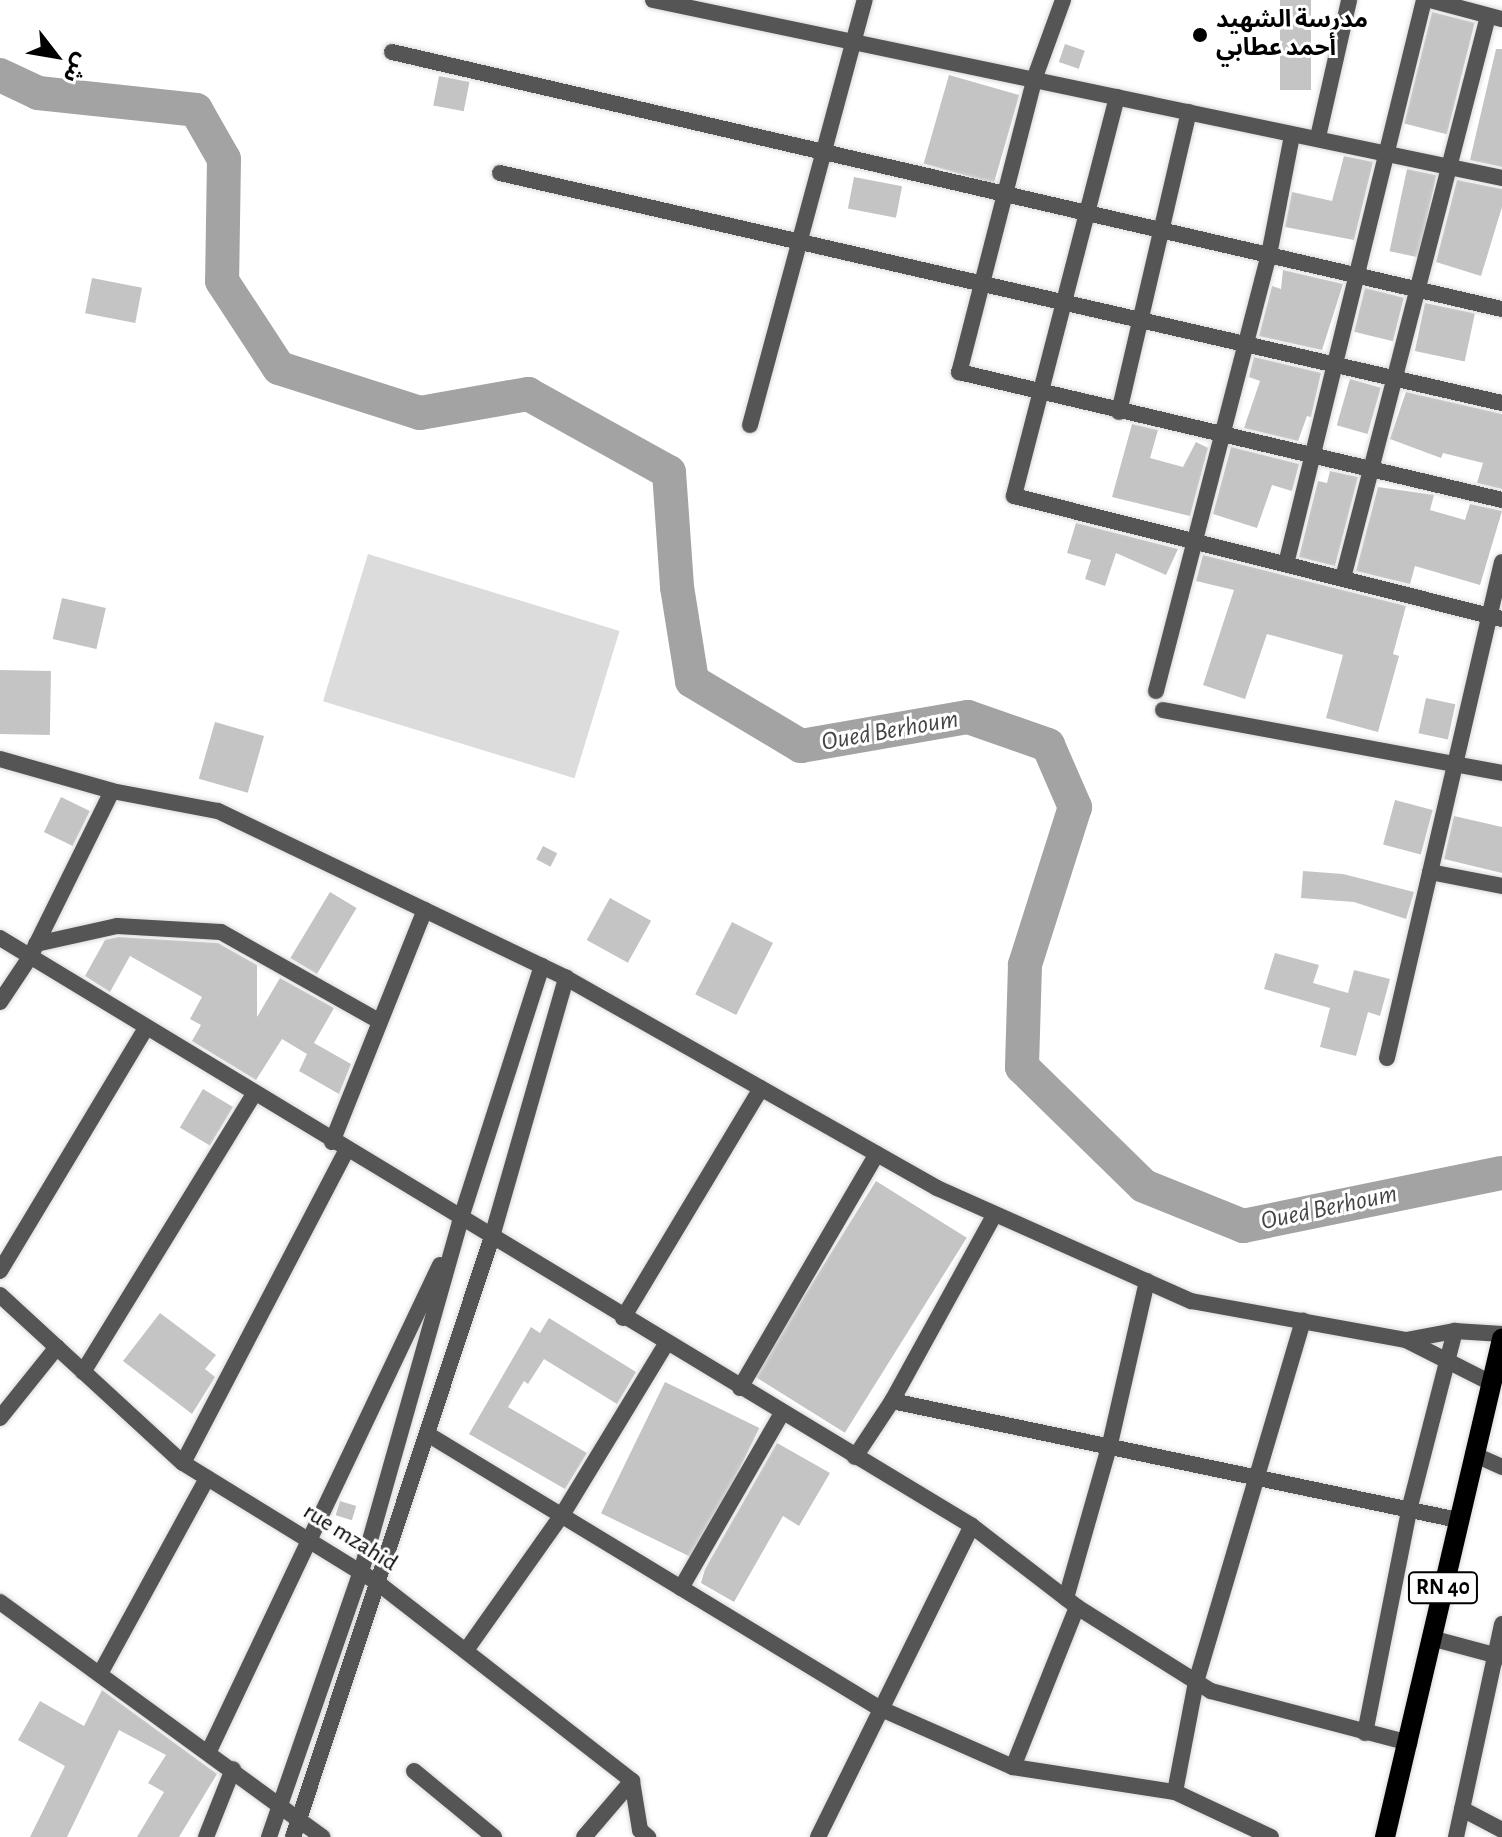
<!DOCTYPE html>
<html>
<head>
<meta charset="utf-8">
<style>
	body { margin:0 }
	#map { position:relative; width:1502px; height:1837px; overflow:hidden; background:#fff; font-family:"Alegreya Sans","Noto Sans Arabic",sans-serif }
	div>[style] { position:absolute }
	.green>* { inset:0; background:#dcdcdc; transform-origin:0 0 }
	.river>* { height:34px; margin:-17px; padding:0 17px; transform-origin:17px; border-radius:17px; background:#a3a3a3 }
	.building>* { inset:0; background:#c4c4c4; transform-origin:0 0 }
	.roads { filter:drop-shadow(0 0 2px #dbdbdb) drop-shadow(0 0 2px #dbdbdb) }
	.minor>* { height:16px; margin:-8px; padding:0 8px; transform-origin:8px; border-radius:8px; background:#555 }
	.tertiary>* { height:16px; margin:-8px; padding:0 8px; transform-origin:8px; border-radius:8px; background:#555 }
	.primary>* { height:20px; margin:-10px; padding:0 10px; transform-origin:10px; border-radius:10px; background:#000 }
	.dots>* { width:22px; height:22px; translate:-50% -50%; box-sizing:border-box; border:4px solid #fff; border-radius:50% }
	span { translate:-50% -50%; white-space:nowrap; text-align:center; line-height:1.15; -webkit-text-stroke:6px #fff; paint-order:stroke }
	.shield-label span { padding:2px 6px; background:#fff; border:2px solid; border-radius:6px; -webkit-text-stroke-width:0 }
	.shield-label { font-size:22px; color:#000; font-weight:700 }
	.poi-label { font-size:24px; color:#000; font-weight:700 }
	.left { translate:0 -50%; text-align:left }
	.street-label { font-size:24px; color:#000 }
	.water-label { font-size:26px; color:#444; font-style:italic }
	.north { position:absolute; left:16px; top:16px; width:80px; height:80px; -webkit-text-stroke:6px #fff; paint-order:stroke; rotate:121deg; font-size:22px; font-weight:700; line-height:32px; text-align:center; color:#000 }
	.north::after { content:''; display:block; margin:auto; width:28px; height:36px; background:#000; clip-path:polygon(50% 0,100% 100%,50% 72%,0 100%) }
</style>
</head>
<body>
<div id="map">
	<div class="green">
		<div style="left:368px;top:554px;width:263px;height:154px;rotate:17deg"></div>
	</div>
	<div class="river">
		<div style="left:0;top:75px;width:42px;rotate:25.3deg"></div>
		<div style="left:38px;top:93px;width:159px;rotate:6.1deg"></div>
		<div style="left:196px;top:110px;width:56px;rotate:60.3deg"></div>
		<div style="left:224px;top:159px;width:122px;rotate:90.9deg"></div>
		<div style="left:222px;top:281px;width:104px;rotate:56.8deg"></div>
		<div style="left:279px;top:368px;width:148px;rotate:17.7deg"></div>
		<div style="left:420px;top:413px;width:110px;rotate:-10deg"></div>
		<div style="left:528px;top:394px;width:161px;rotate:29deg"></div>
		<div style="left:669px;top:472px;width:115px;rotate:86deg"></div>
		<div style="left:677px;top:587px;width:95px;rotate:80.9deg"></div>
		<div style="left:692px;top:681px;width:127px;rotate:30.8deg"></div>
		<div style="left:801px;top:746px;width:169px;rotate:-9.9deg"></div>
		<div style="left:968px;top:717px;width:85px;rotate:19.3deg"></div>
		<div style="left:1048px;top:745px;width:68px;rotate:66.5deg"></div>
		<div style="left:1075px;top:807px;width:166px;rotate:107.6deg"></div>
		<div style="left:1025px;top:965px;width:102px;rotate:91.7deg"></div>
		<div style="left:1022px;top:1067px;width:170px;rotate:44.3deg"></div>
		<div style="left:1144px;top:1186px;width:107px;rotate:22deg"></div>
		<div style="left:1243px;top:1226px;width:264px;rotate:-11.6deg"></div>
	</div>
	<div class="building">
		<div style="left:1280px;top:0;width:31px;height:90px"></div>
		<div style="left:1432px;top:12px;width:44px;height:115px;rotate:14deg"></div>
		<div style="left:1065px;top:44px;width:21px;height:19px;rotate:19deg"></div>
		<div style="clip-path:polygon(1496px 49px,1502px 49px,1502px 167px,1470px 160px)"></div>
		<div style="left:949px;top:75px;width:73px;height:92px;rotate:16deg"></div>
		<div style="left:439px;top:76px;width:31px;height:30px;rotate:11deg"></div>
		<div style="clip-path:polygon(1344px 156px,1373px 162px,1354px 240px,1285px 227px,1292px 192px,1332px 201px)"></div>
		<div style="left:1407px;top:169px;width:30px;height:84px;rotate:12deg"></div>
		<div style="left:854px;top:177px;width:49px;height:32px;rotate:11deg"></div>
		<div style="clip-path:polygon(1457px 180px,1502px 189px,1502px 207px,1481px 276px,1436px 262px)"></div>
		<div style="clip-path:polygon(1283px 270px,1343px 284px,1322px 350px,1259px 336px,1272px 286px,1281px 289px)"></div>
		<div style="left:92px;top:278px;width:51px;height:36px;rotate:11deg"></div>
		<div style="left:1365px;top:288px;width:40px;height:45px;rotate:14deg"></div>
		<div style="left:1425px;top:303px;width:51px;height:49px;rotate:12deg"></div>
		<div style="clip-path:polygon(1254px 357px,1321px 373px,1311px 417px,1307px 416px,1298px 441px,1244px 428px,1260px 381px,1249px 377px)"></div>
		<div style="left:1350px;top:379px;width:32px;height:48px;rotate:16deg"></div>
		<div style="clip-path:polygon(1406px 392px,1502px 414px,1502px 489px,1477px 483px,1483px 463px,1443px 453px,1441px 458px,1390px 439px)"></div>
		<div style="clip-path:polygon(1132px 424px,1158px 430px,1150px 458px,1183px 467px,1196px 442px,1208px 448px,1190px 516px,1112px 497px)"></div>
		<div style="clip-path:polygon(1231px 447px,1299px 464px,1292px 491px,1272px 485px,1257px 528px,1213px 514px)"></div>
		<div style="clip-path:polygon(1330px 471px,1358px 477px,1335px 566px,1299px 557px,1318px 481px,1327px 483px)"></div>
		<div style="clip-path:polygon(1378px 487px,1434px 495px,1430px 510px,1465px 520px,1470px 504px,1502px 511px,1480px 585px,1415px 566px,1410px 584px,1356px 571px)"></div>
		<div style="clip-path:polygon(1076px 523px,1178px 549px,1166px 575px,1116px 553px,1105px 586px,1085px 579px,1091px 560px,1067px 553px)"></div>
		<div style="clip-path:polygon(1203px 555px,1406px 606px,1393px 654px,1399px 656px,1378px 732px,1326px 718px,1343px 655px,1267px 634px,1245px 699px,1203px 685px,1234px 590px,1196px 581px)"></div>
		<div style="left:62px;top:598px;width:45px;height:42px;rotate:13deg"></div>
		<div style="left:0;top:670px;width:51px;height:64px;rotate:1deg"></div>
		<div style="left:1426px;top:698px;width:30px;height:36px;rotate:12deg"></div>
		<div style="left:215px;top:722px;width:51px;height:59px;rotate:16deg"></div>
		<div style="left:61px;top:797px;width:32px;height:39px;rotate:26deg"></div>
		<div style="left:1395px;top:800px;width:39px;height:46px;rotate:15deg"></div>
		<div style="clip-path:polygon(1454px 816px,1502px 827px,1502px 873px,1444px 859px)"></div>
		<div style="left:543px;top:846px;width:16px;height:15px;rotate:27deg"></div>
		<div style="clip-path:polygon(1303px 871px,1343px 874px,1414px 892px,1406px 919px,1354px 902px,1301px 898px)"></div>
		<div style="left:330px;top:892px;width:31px;height:77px;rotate:31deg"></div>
		<div style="left:610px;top:898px;width:47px;height:48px;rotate:29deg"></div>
		<div style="left:732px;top:922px;width:46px;height:81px;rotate:27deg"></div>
		<div style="clip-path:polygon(118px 937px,218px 943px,257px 965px,257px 1017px,280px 978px,334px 1008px,314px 1043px,351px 1064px,339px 1094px,299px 1071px,307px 1054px,282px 1039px,256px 1080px,192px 1041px,201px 1025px,190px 1019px,202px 997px,130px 956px,110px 992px,85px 976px,105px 940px)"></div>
		<div style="clip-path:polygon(1275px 953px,1319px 965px,1313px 983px,1348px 993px,1354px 970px,1390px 979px,1380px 1016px,1368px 1012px,1356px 1056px,1320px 1047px,1330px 1008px,1264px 989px)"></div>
		<div style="left:203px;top:1089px;width:35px;height:45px;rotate:31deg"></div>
		<div style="left:876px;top:1181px;width:107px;height:230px;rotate:32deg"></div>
		<div style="clip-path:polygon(160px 1313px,216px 1355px,205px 1369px,215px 1377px,192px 1414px,123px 1361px)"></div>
		<div style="clip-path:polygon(549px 1318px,636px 1372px,617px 1404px,544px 1359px,528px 1384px,524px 1381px,508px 1407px,587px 1453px,565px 1489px,469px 1434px,531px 1327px,540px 1333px)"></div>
		<div style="left:665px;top:1382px;width:105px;height:146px;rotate:26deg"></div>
		<div style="clip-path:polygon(777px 1443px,830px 1473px,799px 1526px,783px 1516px,734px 1602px,701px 1583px,705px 1569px)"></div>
		<div style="left:340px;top:1501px;width:17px;height:15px;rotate:17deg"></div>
		<div style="clip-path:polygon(102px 1690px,217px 1774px,179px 1837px,137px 1837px,164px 1792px,148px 1783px,166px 1755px,119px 1730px,67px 1837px,30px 1837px,65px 1766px,18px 1740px,40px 1701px,84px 1726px)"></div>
	</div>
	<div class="roads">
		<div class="minor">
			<div style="left:653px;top:0;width:867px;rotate:11.84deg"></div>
			<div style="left:1063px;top:0;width:82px;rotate:110deg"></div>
			<div style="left:1035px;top:77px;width:305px;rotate:104.4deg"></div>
			<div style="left:959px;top:372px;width:558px;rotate:13.26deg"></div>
			<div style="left:1430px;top:0;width:74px;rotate:14.8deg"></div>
			<div style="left:392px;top:52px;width:1139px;rotate:13.04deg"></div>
			<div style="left:1117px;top:97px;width:412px;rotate:104.5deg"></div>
			<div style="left:1014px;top:496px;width:503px;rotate:14.15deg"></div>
			<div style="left:1318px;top:137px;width:140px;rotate:-77.2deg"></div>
			<div style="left:500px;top:173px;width:1028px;rotate:12.93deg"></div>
			<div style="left:1119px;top:412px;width:308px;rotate:-76.9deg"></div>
			<div style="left:750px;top:425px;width:440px;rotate:-74.9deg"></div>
			<div style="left:1286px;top:564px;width:581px;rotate:-76.25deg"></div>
			<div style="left:1343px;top:578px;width:580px;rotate:-75.53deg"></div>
			<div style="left:1156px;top:691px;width:450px;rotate:-75.5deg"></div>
			<div style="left:1269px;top:255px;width:122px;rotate:-79.1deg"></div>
			<div style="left:1163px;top:710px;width:345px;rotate:10.5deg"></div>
			<div style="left:0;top:759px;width:116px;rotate:15.9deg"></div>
			<div style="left:112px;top:791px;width:108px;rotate:10.7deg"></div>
			<div style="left:218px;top:811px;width:386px;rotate:25.6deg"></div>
			<div style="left:566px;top:978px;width:426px;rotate:29.5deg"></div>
			<div style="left:937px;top:1188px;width:278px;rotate:24deg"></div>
			<div style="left:1191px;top:1301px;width:219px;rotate:10.3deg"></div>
			<div style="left:1406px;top:1340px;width:50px;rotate:-10.4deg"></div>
			<div style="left:1455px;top:1331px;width:47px;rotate:3.7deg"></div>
			<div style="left:1430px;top:872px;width:73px;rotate:11deg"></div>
			<div style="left:0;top:938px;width:1136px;rotate:31.17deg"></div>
			<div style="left:972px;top:1526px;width:133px;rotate:37.6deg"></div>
			<div style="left:1077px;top:1607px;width:158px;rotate:32.1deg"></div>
			<div style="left:1211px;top:1691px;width:205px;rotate:14.7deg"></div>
			<div style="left:36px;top:944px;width:83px;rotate:-12.5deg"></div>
			<div style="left:117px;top:926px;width:104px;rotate:3.3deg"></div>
			<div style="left:221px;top:932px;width:181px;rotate:29.4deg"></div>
			<div style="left:0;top:1002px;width:54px;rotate:-56.3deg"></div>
			<div style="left:30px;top:957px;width:185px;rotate:-63.7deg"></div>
			<div style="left:1387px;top:1058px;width:509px;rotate:-76.95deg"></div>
			<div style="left:332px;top:1142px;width:250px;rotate:-68.2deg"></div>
			<div style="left:0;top:1271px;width:283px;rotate:-59deg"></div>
			<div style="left:0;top:1295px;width:248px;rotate:42.6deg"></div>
			<div style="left:183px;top:1463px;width:229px;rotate:31.6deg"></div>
			<div style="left:378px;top:1583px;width:322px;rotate:37.9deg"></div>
			<div style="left:632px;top:1781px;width:50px;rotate:80.7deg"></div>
			<div style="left:640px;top:1830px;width:11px;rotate:41deg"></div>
			<div style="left:623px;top:1318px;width:268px;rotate:-59deg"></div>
			<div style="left:1406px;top:1340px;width:95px;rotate:26.8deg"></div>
			<div style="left:83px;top:1372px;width:326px;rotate:-58.4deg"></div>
			<div style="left:740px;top:1388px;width:271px;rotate:-59.7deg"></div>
			<div style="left:892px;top:1401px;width:578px;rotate:11.87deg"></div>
			<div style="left:0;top:1418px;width:91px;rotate:-51.2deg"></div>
			<div style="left:429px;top:1435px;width:526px;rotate:31.24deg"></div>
			<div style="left:879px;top:1708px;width:146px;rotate:23.8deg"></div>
			<div style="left:1013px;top:1767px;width:164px;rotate:8.8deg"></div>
			<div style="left:1175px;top:1792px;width:106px;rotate:25.1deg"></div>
			<div style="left:855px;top:1457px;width:67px;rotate:-56.5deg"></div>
			<div style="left:892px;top:1401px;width:213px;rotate:-61.2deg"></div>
			<div style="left:183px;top:1463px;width:352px;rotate:-62.4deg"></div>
			<div style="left:681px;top:1588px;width:202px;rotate:-60deg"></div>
			<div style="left:1066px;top:1598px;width:160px;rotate:-74.1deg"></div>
			<div style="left:1110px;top:1444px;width:167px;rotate:-77.2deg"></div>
			<div style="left:0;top:1602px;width:399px;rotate:36.1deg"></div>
			<div style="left:1431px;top:1638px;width:73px;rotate:15deg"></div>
			<div style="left:467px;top:1649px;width:164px;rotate:-54.7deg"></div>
			<div style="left:562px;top:1515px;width:200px;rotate:-58.7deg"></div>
			<div style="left:101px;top:1672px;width:221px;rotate:-61.3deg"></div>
			<div style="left:1365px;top:1733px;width:227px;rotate:-78.8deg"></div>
			<div style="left:1409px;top:1510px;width:185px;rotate:-75.6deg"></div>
			<div style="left:209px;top:1751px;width:538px;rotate:-64.58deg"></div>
			<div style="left:1013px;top:1767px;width:172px;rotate:-68.2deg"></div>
			<div style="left:414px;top:1771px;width:104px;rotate:39.5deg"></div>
			<div style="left:1175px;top:1792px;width:112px;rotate:-79.2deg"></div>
			<div style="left:1196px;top:1682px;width:377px;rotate:-73.5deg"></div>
			<div style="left:1462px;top:1809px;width:45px;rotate:27.7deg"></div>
			<div style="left:206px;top:1837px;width:73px;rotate:-68.3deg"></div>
			<div style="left:269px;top:1837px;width:281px;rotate:-70.9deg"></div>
			<div style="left:361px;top:1572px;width:365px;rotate:-74.2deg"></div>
			<div style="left:460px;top:1221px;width:268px;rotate:-72.2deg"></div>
			<div style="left:293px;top:1837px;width:629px;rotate:-71.65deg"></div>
			<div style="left:491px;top:1240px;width:273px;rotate:-74deg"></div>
			<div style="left:584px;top:1837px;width:74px;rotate:-49.4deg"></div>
			<div style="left:818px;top:1837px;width:347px;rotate:-63.7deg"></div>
			<div style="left:1456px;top:1837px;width:218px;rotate:-77.8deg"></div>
		</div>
		<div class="tertiary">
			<div style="left:1473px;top:1454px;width:32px;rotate:24deg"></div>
		</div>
		<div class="primary">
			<div style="left:1385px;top:1837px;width:512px;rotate:-76.78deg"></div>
		</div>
	</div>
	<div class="dots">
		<div style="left:1200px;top:35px;background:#000"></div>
	</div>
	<div class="shield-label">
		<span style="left:1443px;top:1588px">RN 40</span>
	</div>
	<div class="poi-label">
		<span class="left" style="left:1216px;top:35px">مدرسة الشهيد<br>أحمد عطابي</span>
	</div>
	<div class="street-label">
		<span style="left:350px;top:1538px;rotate:32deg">rue mzahid</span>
	</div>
	<div class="water-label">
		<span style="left:890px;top:731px;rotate:-10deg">Oued Berhoum</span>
		<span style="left:1329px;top:1208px;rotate:-12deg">Oued Berhoum</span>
	</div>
	<div class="north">ش</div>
</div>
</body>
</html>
